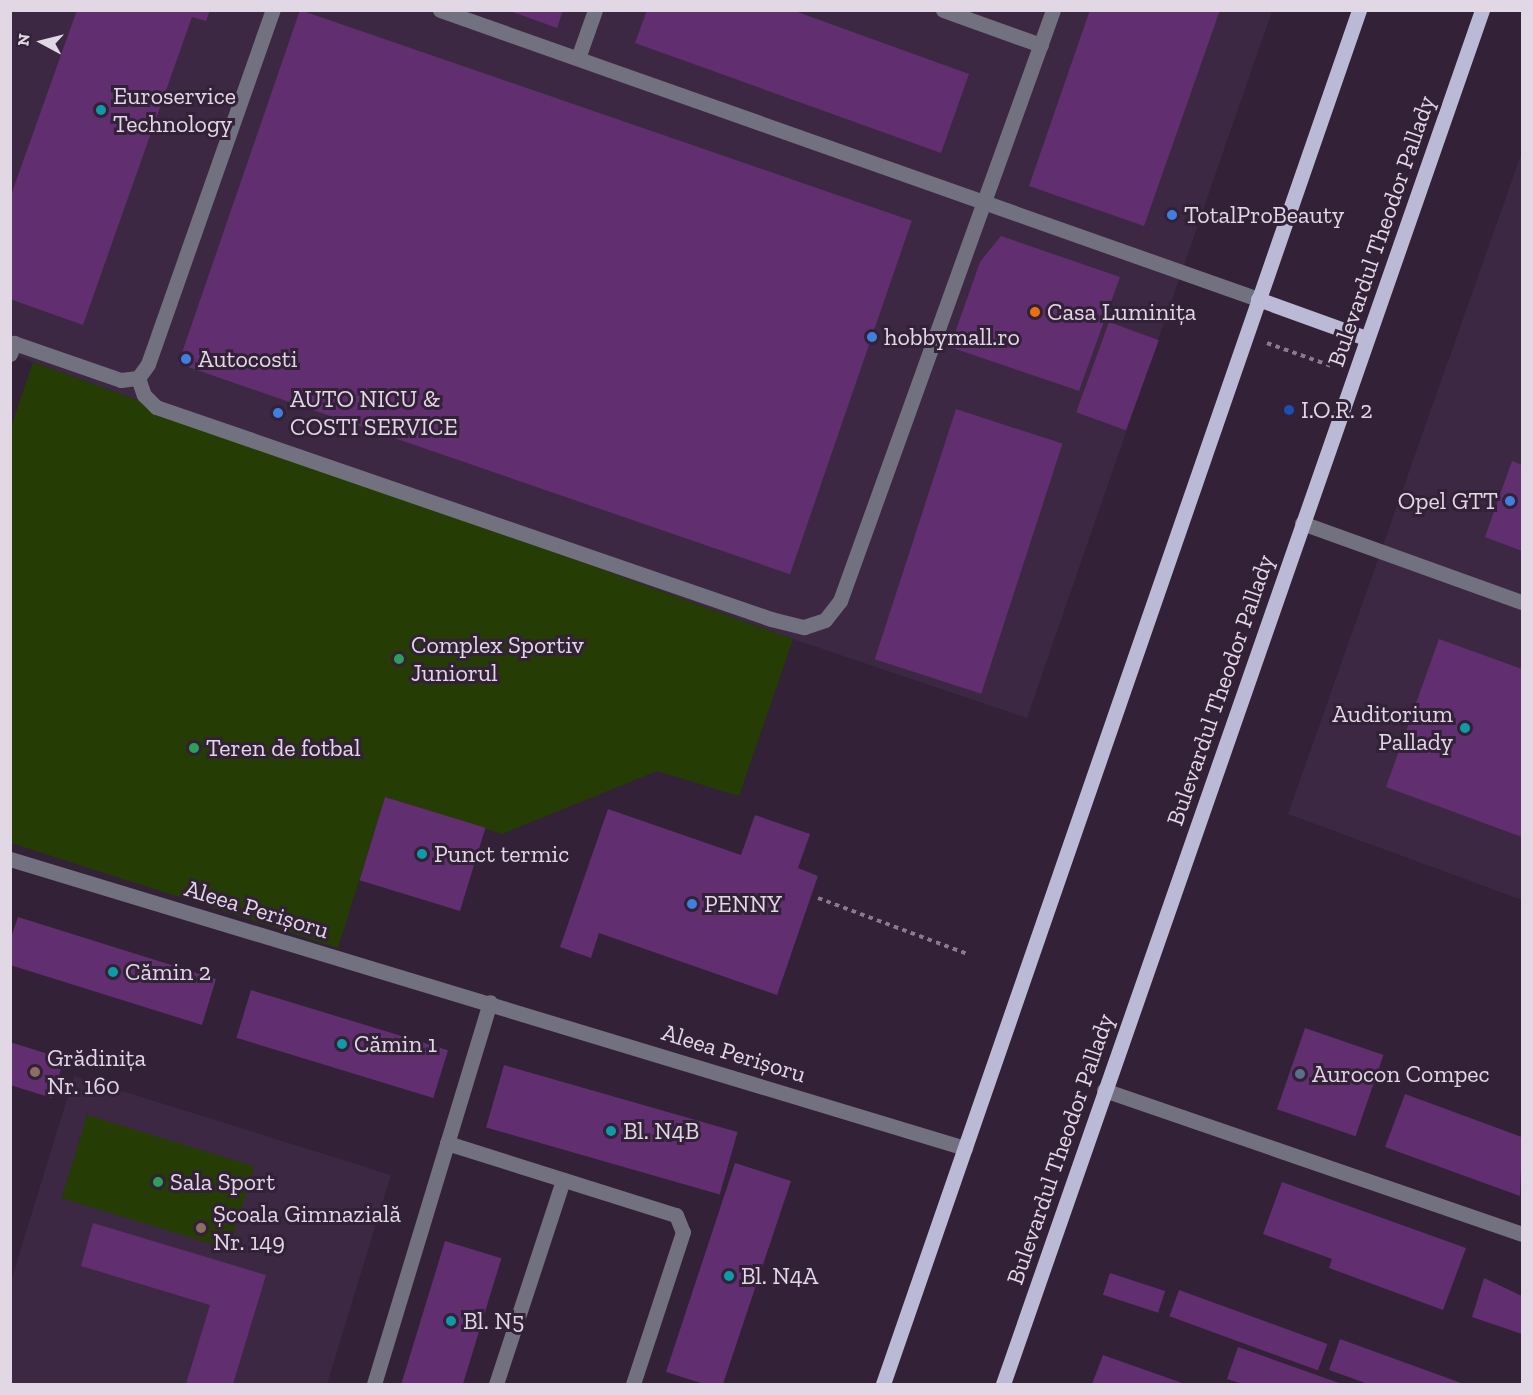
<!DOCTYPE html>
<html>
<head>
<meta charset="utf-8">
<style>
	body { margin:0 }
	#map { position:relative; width:1533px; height:1395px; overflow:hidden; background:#322137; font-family:"Zilla Slab",serif }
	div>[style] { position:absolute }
	.built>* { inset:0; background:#3d2843 }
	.green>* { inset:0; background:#253c04; transform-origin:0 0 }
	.building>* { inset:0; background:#612e70; transform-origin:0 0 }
	.path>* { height:4px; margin-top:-2px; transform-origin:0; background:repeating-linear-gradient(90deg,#897b8d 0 4.5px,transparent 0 9px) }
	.minor>* { height:15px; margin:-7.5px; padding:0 7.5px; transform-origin:7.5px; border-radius:7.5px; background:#71717f }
	.major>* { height:15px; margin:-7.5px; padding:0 7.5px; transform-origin:7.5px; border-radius:7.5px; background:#bbbad6 }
	.dots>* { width:16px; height:16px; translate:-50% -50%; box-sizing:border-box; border:3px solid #322137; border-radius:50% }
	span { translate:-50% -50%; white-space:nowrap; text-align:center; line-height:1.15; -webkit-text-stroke:6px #322137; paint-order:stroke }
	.poi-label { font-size:24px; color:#e2d7e5 }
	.left { translate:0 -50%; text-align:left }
	.right { translate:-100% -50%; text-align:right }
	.street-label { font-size:24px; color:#e2d7e5 }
	.frame { position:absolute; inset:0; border:12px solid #e2d7e5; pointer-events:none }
	.north { position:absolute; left:12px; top:12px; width:60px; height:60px; -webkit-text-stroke:4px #322137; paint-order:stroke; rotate:277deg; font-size:16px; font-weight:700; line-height:24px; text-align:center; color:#e2d7e5 }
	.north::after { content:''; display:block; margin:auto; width:21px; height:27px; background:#e2d7e5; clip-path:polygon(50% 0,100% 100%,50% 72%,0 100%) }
</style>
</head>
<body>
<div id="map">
	<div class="built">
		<div style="clip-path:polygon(11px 11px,1272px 11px,1027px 718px,793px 639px,11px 354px)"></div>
		<div style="clip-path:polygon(1522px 152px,1522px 900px,1288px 814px)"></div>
		<div style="clip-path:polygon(74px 1076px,391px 1175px,327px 1384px,11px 1384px,11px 1281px)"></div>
	</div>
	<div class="green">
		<div style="clip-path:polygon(33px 362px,793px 639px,739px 796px,657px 771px,502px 834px,385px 797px,338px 948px,11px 843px,10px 430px)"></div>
		<div style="left:87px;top:1115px;width:175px;height:87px;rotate:17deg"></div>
	</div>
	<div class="building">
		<div style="clip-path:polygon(77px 10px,210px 10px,206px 21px,192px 17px,83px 325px,10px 299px,10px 198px)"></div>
		<div style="left:300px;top:10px;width:647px;height:374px;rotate:19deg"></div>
		<div style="clip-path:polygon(507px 10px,563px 10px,557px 28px)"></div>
		<div style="clip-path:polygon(647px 10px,792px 10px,969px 74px,941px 153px,635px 43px)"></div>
		<div style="clip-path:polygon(1090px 10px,1220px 10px,1144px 226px,1029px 186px)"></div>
		<div style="clip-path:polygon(1001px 236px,1120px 277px,1079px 391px,950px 347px,980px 262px)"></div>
		<div style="left:1109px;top:322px;width:53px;height:96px;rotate:20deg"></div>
		<div style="left:956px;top:409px;width:112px;height:263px;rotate:18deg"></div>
		<div style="clip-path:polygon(1512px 461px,1522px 465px,1522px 551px,1485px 537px)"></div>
		<div style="clip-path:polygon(1439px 639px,1522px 669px,1522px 837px,1386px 787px)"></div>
		<div style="left:385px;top:797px;width:105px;height:87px;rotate:17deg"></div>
		<div style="clip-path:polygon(608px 809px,741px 855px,755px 815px,810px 834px,798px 868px,818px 876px,777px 995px,599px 933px,591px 958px,560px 947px)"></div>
		<div style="clip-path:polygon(18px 917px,216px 979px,202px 1025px,10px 965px,10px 940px)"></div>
		<div style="left:251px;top:990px;width:206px;height:50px;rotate:17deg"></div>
		<div style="left:1305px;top:1028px;width:83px;height:86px;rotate:19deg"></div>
		<div style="clip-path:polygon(10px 1042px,64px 1059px,52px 1098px,10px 1085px)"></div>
		<div style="left:504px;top:1065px;width:243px;height:65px;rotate:16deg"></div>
		<div style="clip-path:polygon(1405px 1094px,1522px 1137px,1520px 1196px,1385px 1147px)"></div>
		<div style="clip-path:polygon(735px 1163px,791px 1181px,723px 1384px,704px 1384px,666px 1372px)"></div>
		<div style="clip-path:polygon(1282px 1182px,1466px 1248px,1443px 1310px,1329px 1268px,1332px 1259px,1263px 1234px)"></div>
		<div style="clip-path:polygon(93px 1223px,266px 1275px,233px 1384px,186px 1384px,210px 1305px,81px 1266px)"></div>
		<div style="left:445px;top:1241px;width:59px;height:150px;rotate:17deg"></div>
		<div style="left:1110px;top:1273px;width:58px;height:23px;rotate:18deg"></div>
		<div style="clip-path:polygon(1484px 1278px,1522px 1296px,1522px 1334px,1472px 1317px)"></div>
		<div style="left:1179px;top:1290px;width:158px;height:28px;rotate:20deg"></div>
		<div style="clip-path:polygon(1340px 1339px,1464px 1384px,1368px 1384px,1329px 1370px)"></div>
		<div style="clip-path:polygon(1238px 1347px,1342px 1384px,1243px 1384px,1227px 1379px)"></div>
		<div style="clip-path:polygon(1103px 1355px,1185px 1384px,1092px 1384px)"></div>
	</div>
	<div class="path">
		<div style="left:1267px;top:343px;width:71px;rotate:19.7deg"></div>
		<div style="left:818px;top:898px;width:160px;rotate:20.5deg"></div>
	</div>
	<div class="minor">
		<div style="left:440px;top:10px;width:868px;rotate:19.46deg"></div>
		<div style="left:943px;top:10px;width:104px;rotate:19.7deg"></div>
		<div style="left:578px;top:58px;width:51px;rotate:-70.5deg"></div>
		<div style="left:10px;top:354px;width:12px;rotate:-70deg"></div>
		<div style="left:14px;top:343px;width:113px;rotate:19.1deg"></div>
		<div style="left:121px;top:380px;width:17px;rotate:-7deg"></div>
		<div style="left:138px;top:378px;width:17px;rotate:-54deg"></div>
		<div style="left:148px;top:364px;width:375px;rotate:-70.6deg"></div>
		<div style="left:138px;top:378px;width:18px;rotate:71deg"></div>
		<div style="left:144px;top:395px;width:17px;rotate:45deg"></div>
		<div style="left:156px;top:407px;width:651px;rotate:19.02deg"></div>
		<div style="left:771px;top:619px;width:34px;rotate:14deg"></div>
		<div style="left:804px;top:627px;width:22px;rotate:-18deg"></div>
		<div style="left:825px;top:620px;width:24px;rotate:-52deg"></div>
		<div style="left:840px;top:601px;width:628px;rotate:-70.18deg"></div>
		<div style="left:1302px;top:523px;width:234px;rotate:19.8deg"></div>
		<div style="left:10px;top:859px;width:998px;rotate:16.84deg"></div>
		<div style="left:1104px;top:1090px;width:442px;rotate:19deg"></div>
		<div style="left:447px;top:1143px;width:240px;rotate:17.5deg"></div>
		<div style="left:676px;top:1215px;width:18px;rotate:68deg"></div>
		<div style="left:683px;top:1232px;width:160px;rotate:108.2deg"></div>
		<div style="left:374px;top:1384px;width:399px;rotate:-73.1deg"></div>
		<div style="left:496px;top:1384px;width:215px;rotate:-71.8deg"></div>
	</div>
	<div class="major">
		<div style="left:1258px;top:299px;width:115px;rotate:19.9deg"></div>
		<div style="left:883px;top:1384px;width:1454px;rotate:-70.89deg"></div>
		<div style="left:1003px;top:1384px;width:1455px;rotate:-70.78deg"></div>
	</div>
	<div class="dots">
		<div style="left:101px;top:110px;background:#0f9aa8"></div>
		<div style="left:1172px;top:215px;background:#3f7fe0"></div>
		<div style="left:1035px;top:312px;background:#e8710a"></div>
		<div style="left:872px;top:337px;background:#3f7fe0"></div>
		<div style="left:186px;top:359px;background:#3f7fe0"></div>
		<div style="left:1289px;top:410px;background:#1a4fb4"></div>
		<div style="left:278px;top:413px;background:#3f7fe0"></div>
		<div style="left:1510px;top:501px;background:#3f7fe0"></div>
		<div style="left:399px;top:659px;background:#2e9e5b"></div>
		<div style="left:1465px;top:728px;background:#0f9aa8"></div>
		<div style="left:194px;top:748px;background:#2e9e5b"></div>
		<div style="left:422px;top:854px;background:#0f9aa8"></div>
		<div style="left:692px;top:904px;background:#3f7fe0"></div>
		<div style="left:113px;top:972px;background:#0f9aa8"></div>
		<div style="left:342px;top:1044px;background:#0f9aa8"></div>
		<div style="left:35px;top:1072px;background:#8d6e63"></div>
		<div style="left:1300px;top:1074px;background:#5c6f8a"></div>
		<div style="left:611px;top:1131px;background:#0f9aa8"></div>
		<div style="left:158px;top:1182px;background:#2e9e5b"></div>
		<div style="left:201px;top:1228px;background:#8d6e63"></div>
		<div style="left:729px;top:1276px;background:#0f9aa8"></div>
		<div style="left:451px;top:1321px;background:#0f9aa8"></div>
	</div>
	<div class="poi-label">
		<span class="left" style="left:113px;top:110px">Euroservice<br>Technology</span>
		<span class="left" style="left:1184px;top:215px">TotalProBeauty</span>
		<span class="left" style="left:1047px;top:312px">Casa Luminița</span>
		<span class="left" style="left:884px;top:337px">hobbymall.ro</span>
		<span class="left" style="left:198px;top:359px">Autocosti</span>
		<span class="left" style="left:290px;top:413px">AUTO NICU &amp;<br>COSTI SERVICE</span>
		<span class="left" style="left:1301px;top:410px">I.O.R. 2</span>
		<span class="right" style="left:1498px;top:501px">Opel GTT</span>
		<span class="left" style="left:411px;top:659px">Complex Sportiv<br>Juniorul</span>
		<span class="right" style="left:1453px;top:728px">Auditorium<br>Pallady</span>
		<span class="left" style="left:206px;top:748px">Teren de fotbal</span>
		<span class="left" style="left:434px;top:854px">Punct termic</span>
		<span class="left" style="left:704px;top:904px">PENNY</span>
		<span class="left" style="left:125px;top:972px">Cămin 2</span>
		<span class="left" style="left:354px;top:1044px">Cămin 1</span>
		<span class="left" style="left:47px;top:1072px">Grădinița<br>Nr. 160</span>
		<span class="left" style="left:1312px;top:1074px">Aurocon Compec</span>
		<span class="left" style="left:623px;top:1131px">Bl. N4B</span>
		<span class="left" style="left:170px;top:1182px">Sala Sport</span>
		<span class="left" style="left:213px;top:1228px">Școala Gimnazială<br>Nr. 149</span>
		<span class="left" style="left:741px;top:1276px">Bl. N4A</span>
		<span class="left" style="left:463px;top:1321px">Bl. N5</span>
	</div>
	<div class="street-label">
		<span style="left:1381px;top:231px;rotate:-71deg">Bulevardul Theodor Pallady</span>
		<span style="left:1220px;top:690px;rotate:-71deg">Bulevardul Theodor Pallady</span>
		<span style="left:257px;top:909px;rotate:17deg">Aleea Perișoru</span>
		<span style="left:734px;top:1053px;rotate:17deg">Aleea Perișoru</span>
		<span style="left:1060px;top:1149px;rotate:-71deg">Bulevardul Theodor Pallady</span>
	</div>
	<div class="frame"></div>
	<div class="north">N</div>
</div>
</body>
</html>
